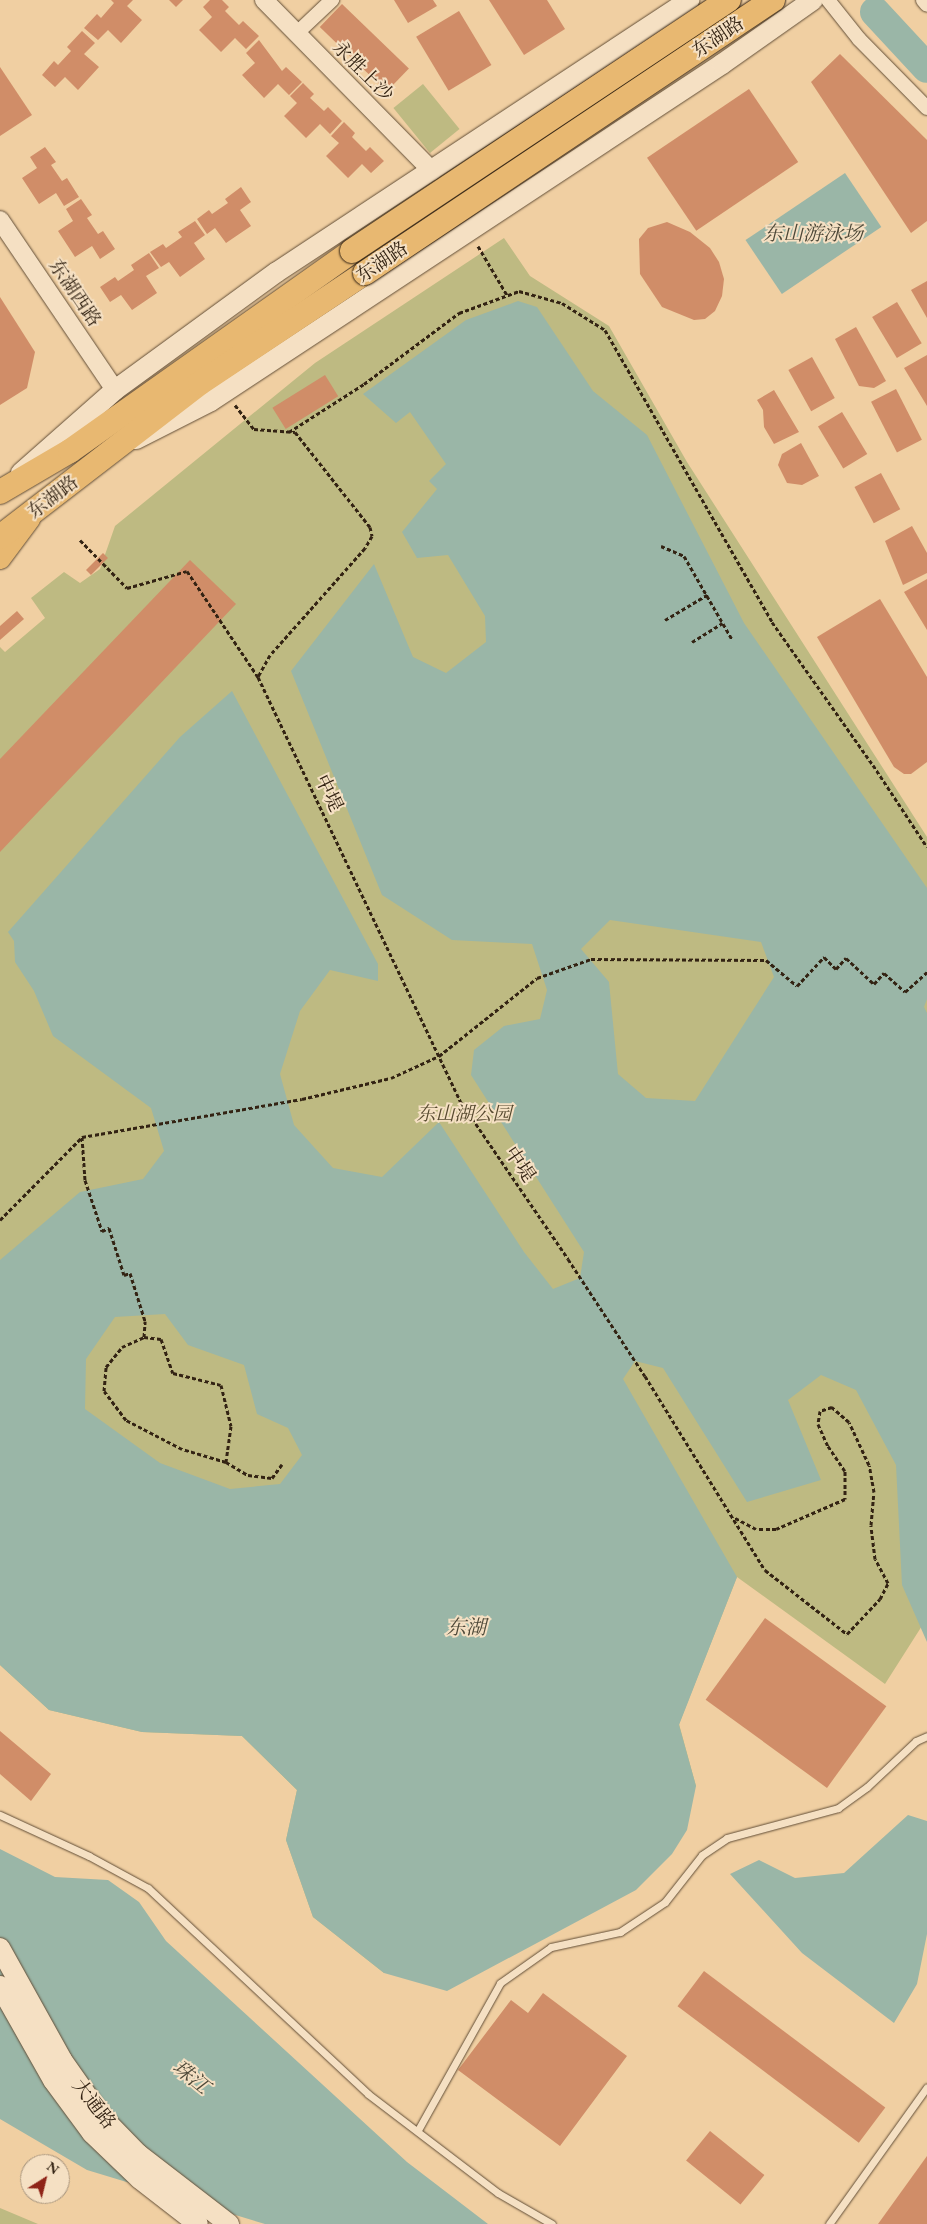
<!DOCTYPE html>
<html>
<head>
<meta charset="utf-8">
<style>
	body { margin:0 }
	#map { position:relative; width:927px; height:2224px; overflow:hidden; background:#f0cfa2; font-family:"EB Garamond","Noto Serif SC",serif }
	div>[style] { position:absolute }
	.green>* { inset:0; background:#beba82; transform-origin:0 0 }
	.water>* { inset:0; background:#9ab6a7; transform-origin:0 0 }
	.river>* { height:30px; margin:-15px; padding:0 15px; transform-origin:15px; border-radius:15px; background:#9ab6a7 }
	.building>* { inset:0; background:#d08d68; transform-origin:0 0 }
	.path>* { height:3px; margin-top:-1.5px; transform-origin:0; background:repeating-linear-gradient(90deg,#332313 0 4px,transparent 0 6.5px) }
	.roads { filter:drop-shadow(0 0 1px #624e37) drop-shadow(0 0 1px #624e37) }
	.service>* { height:7px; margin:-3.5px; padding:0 3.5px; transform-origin:3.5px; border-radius:3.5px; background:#f5e0c3 }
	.minor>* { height:14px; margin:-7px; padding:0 7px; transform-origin:7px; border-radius:7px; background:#f5e0c3 }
	.tertiary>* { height:18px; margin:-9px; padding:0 9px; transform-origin:9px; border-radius:9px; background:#f5e0c3 }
	.secondary>* { height:20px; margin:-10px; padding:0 10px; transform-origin:10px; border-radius:10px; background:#f5e0c3 }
	.primary>* { height:22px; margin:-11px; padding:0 11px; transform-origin:11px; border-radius:11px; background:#e8b871 }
	.trunk>* { height:24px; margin:-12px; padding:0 12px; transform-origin:12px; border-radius:12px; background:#e8b871 }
	.path-bridge>* { height:3px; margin-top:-1.5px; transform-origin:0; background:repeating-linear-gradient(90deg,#332313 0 4px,transparent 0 6.5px) }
	.bridges { filter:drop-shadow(0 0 1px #332313) drop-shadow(0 0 1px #332313) }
	.trunk-bridge>* { height:24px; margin:-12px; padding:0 12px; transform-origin:12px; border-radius:12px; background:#e8b871 }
	span { translate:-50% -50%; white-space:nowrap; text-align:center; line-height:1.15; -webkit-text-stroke:4px #f5e0c3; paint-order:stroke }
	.street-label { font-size:19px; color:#332313 }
	.park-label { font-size:19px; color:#56492f; font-style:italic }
	.water-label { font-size:20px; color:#4d4838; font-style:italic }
	.north { position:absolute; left:20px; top:2154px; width:50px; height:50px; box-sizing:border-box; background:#f5e0c3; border:1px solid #a7947d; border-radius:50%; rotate:36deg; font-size:14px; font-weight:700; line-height:20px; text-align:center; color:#332313 }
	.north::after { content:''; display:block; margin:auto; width:18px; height:22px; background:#8f2418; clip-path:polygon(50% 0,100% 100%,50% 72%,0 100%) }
</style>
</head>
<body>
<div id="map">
	<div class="green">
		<div style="left:423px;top:84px;width:58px;height:38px;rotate:51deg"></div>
		<div style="clip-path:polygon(504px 238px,530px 276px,609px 326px,687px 462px,927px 837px,927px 1618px,885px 1684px,737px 1577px,679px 1724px,696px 1786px,384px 1973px,313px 1917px,286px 1840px,297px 1790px,242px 1736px,142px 1732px,49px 1710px,0 1665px,0 647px,5px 652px,45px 618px,31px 598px,64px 572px,80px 583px,100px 569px,115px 526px,315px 363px)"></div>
		<div style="clip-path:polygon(0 2208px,38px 2224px,0 2224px)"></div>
	</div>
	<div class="water">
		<div style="left:845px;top:173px;width:65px;height:120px;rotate:56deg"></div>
		<div style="clip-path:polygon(evenodd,518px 301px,537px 307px,593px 391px,647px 435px,744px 623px,927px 888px,927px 999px,924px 1007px,927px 1013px,927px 1642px,902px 1585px,896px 1465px,856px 1390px,821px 1375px,788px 1400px,821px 1480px,747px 1502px,663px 1368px,635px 1361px,623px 1379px,737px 1577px,679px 1725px,696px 1786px,687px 1830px,672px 1854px,636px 1890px,447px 1991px,384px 1973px,313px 1917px,286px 1840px,297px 1790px,242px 1736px,142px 1732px,49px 1710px,0 1665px,0 1260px,80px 1192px,143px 1179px,164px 1151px,151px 1108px,53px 1036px,34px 991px,15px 962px,14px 941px,8px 932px,180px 737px,232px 691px,378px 964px,378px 981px,330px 970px,300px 1011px,280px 1074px,294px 1125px,333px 1168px,382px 1177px,439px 1122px,524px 1252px,553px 1289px,580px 1278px,584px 1252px,471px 1075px,474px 1050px,504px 1026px,540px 1019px,547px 990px,532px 944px,452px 940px,382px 895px,291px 671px,374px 564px,413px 657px,446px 673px,486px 642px,485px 616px,448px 555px,417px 558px,402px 532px,437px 489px,429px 481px,446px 464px,410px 412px,396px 423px,363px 394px,466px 320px,518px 301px,610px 920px,761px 942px,774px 977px,695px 1101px,646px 1098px,618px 1074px,609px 982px,581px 949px,610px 920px,518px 301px,165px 1314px,188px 1345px,244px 1365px,257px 1414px,288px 1428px,302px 1455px,280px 1484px,230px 1489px,160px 1463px,85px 1409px,86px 1359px,115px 1317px,165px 1314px)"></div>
		<div style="clip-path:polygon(908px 1815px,927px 1821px,927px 1934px,917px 1984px,894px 2023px,802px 1953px,730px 1874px,759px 1860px,795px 1878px,844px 1873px)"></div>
		<div style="clip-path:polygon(0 1849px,55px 1877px,108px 1880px,139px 1902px,166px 1941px,407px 2162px,488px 2224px,265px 2224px,87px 2170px,0 2119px)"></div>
	</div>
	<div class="river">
		<div style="left:875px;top:12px;width:76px;rotate:47.1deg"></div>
	</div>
	<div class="building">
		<div style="clip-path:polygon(111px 0,133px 0,127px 6px,142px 20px,121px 43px,108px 30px,98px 40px,84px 28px,97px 14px,101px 18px,114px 3px)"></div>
		<div style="clip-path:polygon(169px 0,183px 0,176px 7px)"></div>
		<div style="clip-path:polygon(210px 0,222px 0,229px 7px,225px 11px,239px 25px,243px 21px,259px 36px,246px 49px,235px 38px,221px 52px,199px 30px,212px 17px,203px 7px)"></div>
		<div style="clip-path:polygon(394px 0,433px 0,437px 6px,408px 23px)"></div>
		<div style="clip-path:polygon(489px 0,547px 0,565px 29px,524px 55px)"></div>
		<div style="left:342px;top:4px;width:93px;height:32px;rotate:44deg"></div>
		<div style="left:459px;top:11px;width:63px;height:50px;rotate:59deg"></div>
		<div style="clip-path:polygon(82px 31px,95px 43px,84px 54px,99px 67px,78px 90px,65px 77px,55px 87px,42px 75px,54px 61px,58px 65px,71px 51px,67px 47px)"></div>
		<div style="clip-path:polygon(259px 40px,282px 71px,286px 67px,302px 82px,289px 95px,278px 84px,264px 98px,242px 75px,255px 63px,246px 53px)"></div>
		<div style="clip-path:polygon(840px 54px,927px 140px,927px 221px,911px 233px,811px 82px)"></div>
		<div style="clip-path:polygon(0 67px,32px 115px,0 136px)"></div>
		<div style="clip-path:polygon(303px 83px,314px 94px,310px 98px,324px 111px,328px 107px,342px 121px,330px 134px,320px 124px,306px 138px,284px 116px,297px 103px,290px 96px)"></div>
		<div style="left:749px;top:89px;width:88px;height:123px;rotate:56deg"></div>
		<div style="clip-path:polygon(344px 122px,355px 133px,352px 137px,366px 151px,370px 147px,384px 161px,371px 173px,362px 164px,348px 178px,326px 156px,339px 143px,331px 136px)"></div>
		<div style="clip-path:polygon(45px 147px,56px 162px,51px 165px,62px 181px,67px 178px,79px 197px,64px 206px,56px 193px,39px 204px,22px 178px,37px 168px,30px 157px)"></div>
		<div style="clip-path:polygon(241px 187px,251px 202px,240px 210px,251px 226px,226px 243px,215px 228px,207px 234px,197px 219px,209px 210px,212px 214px,228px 203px,225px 199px)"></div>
		<div style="clip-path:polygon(81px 199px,92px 215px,87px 218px,98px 234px,103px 231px,115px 249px,100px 259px,92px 246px,75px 257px,58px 231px,73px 221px,66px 209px)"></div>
		<div style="clip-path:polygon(195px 221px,205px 235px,194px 243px,205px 259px,180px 277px,169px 262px,161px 267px,150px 252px,163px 244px,166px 248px,182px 237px,178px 232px)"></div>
		<div style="clip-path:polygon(667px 222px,690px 232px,710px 248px,719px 262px,724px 279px,722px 296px,715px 311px,705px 319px,694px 320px,662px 307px,640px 274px,639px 239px,648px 228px)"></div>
		<div style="clip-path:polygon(149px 253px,159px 268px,146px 276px,157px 293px,132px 310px,121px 295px,110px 302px,100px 287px,115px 277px,118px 281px,134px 270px,131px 265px)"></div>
		<div style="clip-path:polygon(927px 281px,927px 318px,911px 290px)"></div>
		<div style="clip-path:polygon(0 297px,35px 352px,27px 388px,0 405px)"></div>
		<div style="left:897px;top:302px;width:48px;height:29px;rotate:59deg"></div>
		<div style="clip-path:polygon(856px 327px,886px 381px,874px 388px,859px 386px,835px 339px)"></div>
		<div style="clip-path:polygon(927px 355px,927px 406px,904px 368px)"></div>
		<div style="left:812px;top:357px;width:47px;height:27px;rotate:61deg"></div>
		<div style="left:325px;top:375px;width:25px;height:62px;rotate:58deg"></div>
		<div style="left:896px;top:389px;width:57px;height:28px;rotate:63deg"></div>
		<div style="clip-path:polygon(774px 390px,799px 432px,774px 444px,764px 427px,763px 410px,757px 400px)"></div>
		<div style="left:842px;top:412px;width:49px;height:28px;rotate:59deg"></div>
		<div style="clip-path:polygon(801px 443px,819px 476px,802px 485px,787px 483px,778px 465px,782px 454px)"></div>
		<div style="left:881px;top:473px;width:41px;height:30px;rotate:62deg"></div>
		<div style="clip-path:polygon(912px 526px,927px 553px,927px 573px,903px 585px,885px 541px)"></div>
		<div style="left:103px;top:553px;width:7px;height:24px;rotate:45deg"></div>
		<div style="clip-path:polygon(190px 560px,236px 604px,0 852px,0 759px)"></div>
		<div style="clip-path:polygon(927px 579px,927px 630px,904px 592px)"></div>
		<div style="clip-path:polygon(880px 599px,927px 677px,927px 762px,911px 774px,904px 774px,894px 767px,817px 637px)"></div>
		<div style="clip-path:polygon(17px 611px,24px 619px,0 640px,0 626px)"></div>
		<div style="left:765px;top:1618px;width:150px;height:101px;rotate:36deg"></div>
		<div style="clip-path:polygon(0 1731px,51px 1774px,31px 1801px,0 1774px)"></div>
		<div style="left:704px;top:1971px;width:227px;height:44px;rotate:37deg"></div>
		<div style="clip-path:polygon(543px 1993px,627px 2056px,560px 2146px,458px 2070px,511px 2000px,528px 2013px)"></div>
		<div style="left:710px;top:2131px;width:70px;height:38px;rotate:39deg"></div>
		<div style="clip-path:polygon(927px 2156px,927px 2224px,878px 2224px)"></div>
	</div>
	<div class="path">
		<div style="left:478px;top:246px;width:57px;rotate:59.4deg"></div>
		<div style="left:235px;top:405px;width:31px;rotate:52deg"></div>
		<div style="left:254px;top:429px;width:41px;rotate:4.2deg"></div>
		<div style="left:295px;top:432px;width:121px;rotate:51.7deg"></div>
		<div style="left:370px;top:527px;width:9px;rotate:77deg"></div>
		<div style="left:372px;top:536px;width:14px;rotate:120deg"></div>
		<div style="left:365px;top:548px;width:143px;rotate:131.6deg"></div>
		<div style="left:270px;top:655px;width:25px;rotate:119deg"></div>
		<div style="left:258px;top:677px;width:471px;rotate:64.5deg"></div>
		<div style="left:461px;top:1102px;width:190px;rotate:55.7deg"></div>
		<div style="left:289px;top:432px;width:89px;rotate:-32.6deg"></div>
		<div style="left:364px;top:384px;width:119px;rotate:-36.8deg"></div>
		<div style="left:459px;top:313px;width:64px;rotate:-20.1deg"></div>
		<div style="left:519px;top:291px;width:45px;rotate:15.6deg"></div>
		<div style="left:562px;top:303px;width:51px;rotate:32.1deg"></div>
		<div style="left:605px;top:330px;width:336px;rotate:60.2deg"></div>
		<div style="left:772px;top:622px;width:175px;rotate:54.8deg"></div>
		<div style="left:873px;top:765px;width:98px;rotate:56.6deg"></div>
		<div style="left:80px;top:540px;width:67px;rotate:45.6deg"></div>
		<div style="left:127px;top:588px;width:62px;rotate:-15.8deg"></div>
		<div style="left:187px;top:571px;width:128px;rotate:56.2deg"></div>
		<div style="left:661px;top:546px;width:25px;rotate:23deg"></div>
		<div style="left:684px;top:556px;width:96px;rotate:60deg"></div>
		<div style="left:665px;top:620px;width:49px;rotate:-30.8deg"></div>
		<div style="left:692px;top:642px;width:36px;rotate:-32deg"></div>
		<div style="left:82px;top:1137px;width:223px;rotate:-9.8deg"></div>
		<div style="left:302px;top:1099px;width:91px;rotate:-13.3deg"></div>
		<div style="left:391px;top:1078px;width:53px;rotate:-24.6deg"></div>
		<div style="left:439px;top:1056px;width:125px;rotate:-38.5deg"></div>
		<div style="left:537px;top:978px;width:57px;rotate:-19.4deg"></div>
		<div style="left:591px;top:959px;width:175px;rotate:0.3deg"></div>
		<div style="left:766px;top:960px;width:40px;rotate:40deg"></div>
		<div style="left:797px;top:986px;width:40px;rotate:-47deg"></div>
		<div style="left:824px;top:957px;width:17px;rotate:45deg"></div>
		<div style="left:836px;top:969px;width:15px;rotate:-48deg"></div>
		<div style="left:846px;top:958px;width:38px;rotate:43deg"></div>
		<div style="left:874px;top:984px;width:15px;rotate:-48deg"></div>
		<div style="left:884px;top:973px;width:28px;rotate:42deg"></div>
		<div style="left:905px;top:992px;width:30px;rotate:-42deg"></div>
		<div style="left:0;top:1220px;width:117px;rotate:-45.3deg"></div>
		<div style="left:82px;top:1137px;width:43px;rotate:86deg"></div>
		<div style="left:144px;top:1337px;width:17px;rotate:7deg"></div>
		<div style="left:161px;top:1339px;width:36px;rotate:71deg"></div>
		<div style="left:173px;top:1373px;width:49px;rotate:14deg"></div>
		<div style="left:221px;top:1385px;width:42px;rotate:76.3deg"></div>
		<div style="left:231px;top:1426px;width:36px;rotate:98deg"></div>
		<div style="left:226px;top:1462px;width:46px;rotate:-163.5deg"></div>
		<div style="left:182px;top:1449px;width:63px;rotate:-152.6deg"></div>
		<div style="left:126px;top:1420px;width:36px;rotate:-127deg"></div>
		<div style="left:104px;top:1391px;width:24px;rotate:-85deg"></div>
		<div style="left:106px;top:1367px;width:26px;rotate:-51deg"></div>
		<div style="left:122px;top:1347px;width:24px;rotate:-24deg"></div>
		<div style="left:144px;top:1337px;width:16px;rotate:-86deg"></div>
		<div style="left:645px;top:1376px;width:228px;rotate:58.3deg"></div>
		<div style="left:765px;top:1570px;width:104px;rotate:38deg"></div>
		<div style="left:847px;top:1634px;width:48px;rotate:-46.7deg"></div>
		<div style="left:880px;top:1599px;width:18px;rotate:-63deg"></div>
		<div style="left:888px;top:1583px;width:27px;rotate:-118deg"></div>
		<div style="left:875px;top:1559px;width:34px;rotate:-97deg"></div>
		<div style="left:871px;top:1525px;width:33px;rotate:-85deg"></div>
		<div style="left:874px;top:1492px;width:27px;rotate:-100deg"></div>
		<div style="left:869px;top:1465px;width:47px;rotate:-114.9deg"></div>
		<div style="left:849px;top:1422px;width:23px;rotate:-139deg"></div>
		<div style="left:832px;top:1407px;width:13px;rotate:162deg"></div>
		<div style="left:820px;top:1411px;width:13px;rotate:99deg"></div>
		<div style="left:818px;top:1424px;width:24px;rotate:66deg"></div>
		<div style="left:828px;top:1446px;width:30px;rotate:56deg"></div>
		<div style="left:845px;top:1471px;width:28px;rotate:90deg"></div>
		<div style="left:845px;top:1499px;width:75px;rotate:156.5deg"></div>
		<div style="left:776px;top:1529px;width:20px;rotate:180deg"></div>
		<div style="left:756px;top:1529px;width:24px;rotate:-152deg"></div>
		<div style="left:226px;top:1462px;width:26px;rotate:31deg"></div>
		<div style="left:248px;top:1475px;width:24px;rotate:7deg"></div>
		<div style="left:272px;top:1478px;width:17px;rotate:-54deg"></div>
	</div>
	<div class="roads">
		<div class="service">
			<div style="left:0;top:1815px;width:98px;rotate:24.7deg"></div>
			<div style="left:89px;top:1856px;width:67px;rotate:28.5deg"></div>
			<div style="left:148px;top:1888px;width:301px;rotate:43.1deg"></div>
			<div style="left:368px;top:2094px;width:163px;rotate:37.3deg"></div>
			<div style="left:498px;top:2193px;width:62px;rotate:29.9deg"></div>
			<div style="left:418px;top:2130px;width:168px;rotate:-60.8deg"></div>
			<div style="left:500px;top:1983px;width:62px;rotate:-35.2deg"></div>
			<div style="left:551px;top:1947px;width:71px;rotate:-12.3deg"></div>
			<div style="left:620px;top:1932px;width:54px;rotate:-33.7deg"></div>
			<div style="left:665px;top:1902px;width:60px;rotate:-51.8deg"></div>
			<div style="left:702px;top:1855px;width:30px;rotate:-34deg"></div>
			<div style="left:727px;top:1838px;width:115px;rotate:-15.1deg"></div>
			<div style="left:838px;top:1808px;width:36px;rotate:-36deg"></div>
			<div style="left:867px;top:1787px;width:67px;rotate:-43.2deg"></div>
			<div style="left:916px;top:1741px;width:12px;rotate:-24deg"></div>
			<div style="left:829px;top:2224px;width:168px;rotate:-54.4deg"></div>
		</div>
		<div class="minor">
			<div style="left:828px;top:0;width:50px;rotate:51.5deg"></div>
			<div style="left:859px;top:39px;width:97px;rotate:45.4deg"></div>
			<div style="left:923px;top:0;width:6px;rotate:51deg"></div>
			<div style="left:296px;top:34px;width:50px;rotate:-43.4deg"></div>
		</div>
		<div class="tertiary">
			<div style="left:264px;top:0;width:240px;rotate:45.5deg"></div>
			<div style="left:0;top:220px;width:205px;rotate:55.9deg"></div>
		</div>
		<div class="secondary">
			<div style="left:136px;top:439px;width:84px;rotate:-26.9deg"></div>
			<div style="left:211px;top:401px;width:612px;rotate:-33.4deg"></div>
			<div style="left:722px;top:64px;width:111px;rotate:-35.1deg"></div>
			<div style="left:21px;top:473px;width:125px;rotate:-41.4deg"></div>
			<div style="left:115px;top:390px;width:200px;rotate:-36.1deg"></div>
			<div style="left:277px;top:272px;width:494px;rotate:-33.4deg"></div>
			<div style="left:0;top:1948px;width:128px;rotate:61deg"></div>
			<div style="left:62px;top:2060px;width:70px;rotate:54.9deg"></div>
			<div style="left:102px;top:2117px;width:52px;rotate:45.8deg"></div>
			<div style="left:138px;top:2154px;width:115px;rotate:37.6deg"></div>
			<div style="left:0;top:1986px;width:108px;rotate:60.6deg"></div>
			<div style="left:53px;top:2080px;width:66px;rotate:53.7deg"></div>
			<div style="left:92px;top:2133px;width:66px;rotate:43.8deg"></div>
			<div style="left:140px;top:2179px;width:73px;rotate:37.8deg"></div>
		</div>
		<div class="primary">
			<div style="left:0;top:558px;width:49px;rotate:-53.4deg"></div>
		</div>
		<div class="trunk">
			<div style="left:0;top:492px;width:81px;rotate:-30.4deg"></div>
			<div style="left:70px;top:451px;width:346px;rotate:-35.3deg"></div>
			<div style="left:0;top:537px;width:252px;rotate:-37.6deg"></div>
			<div style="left:200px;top:383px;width:198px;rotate:-33.7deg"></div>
		</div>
	</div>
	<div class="path-bridge">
		<div style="left:85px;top:1180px;width:54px;rotate:71.6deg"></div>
		<div style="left:102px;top:1231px;width:8px;rotate:-23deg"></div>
		<div style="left:109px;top:1228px;width:49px;rotate:72.3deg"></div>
		<div style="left:124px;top:1275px;width:6px;rotate:-18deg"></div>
		<div style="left:130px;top:1273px;width:50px;rotate:72.6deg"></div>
		<div style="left:568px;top:1259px;width:140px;rotate:56.7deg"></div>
	</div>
	<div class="bridges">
		<div class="trunk-bridge">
			<div style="left:352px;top:251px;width:453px;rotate:-33.7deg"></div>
			<div style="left:365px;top:273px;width:491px;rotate:-33.8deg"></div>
		</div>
	</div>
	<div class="street-label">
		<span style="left:718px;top:37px;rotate:-34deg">东湖路</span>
		<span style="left:363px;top:71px;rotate:45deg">永胜上沙</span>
		<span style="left:382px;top:262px;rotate:-34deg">东湖路</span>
		<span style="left:75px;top:293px;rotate:56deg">东湖西路</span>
		<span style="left:53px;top:497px;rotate:-37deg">东湖路</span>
		<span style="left:329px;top:793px;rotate:64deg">中堤</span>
		<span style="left:520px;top:1164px;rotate:56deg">中堤</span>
		<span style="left:94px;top:2104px;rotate:52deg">大通路</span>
	</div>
	<div class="park-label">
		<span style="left:464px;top:1114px">东山湖公园</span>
	</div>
	<div class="water-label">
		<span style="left:813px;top:233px">东山游泳场</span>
		<span style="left:466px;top:1627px">东湖</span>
		<span style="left:191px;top:2077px;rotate:39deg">珠江</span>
	</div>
	<div class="north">N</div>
</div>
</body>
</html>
